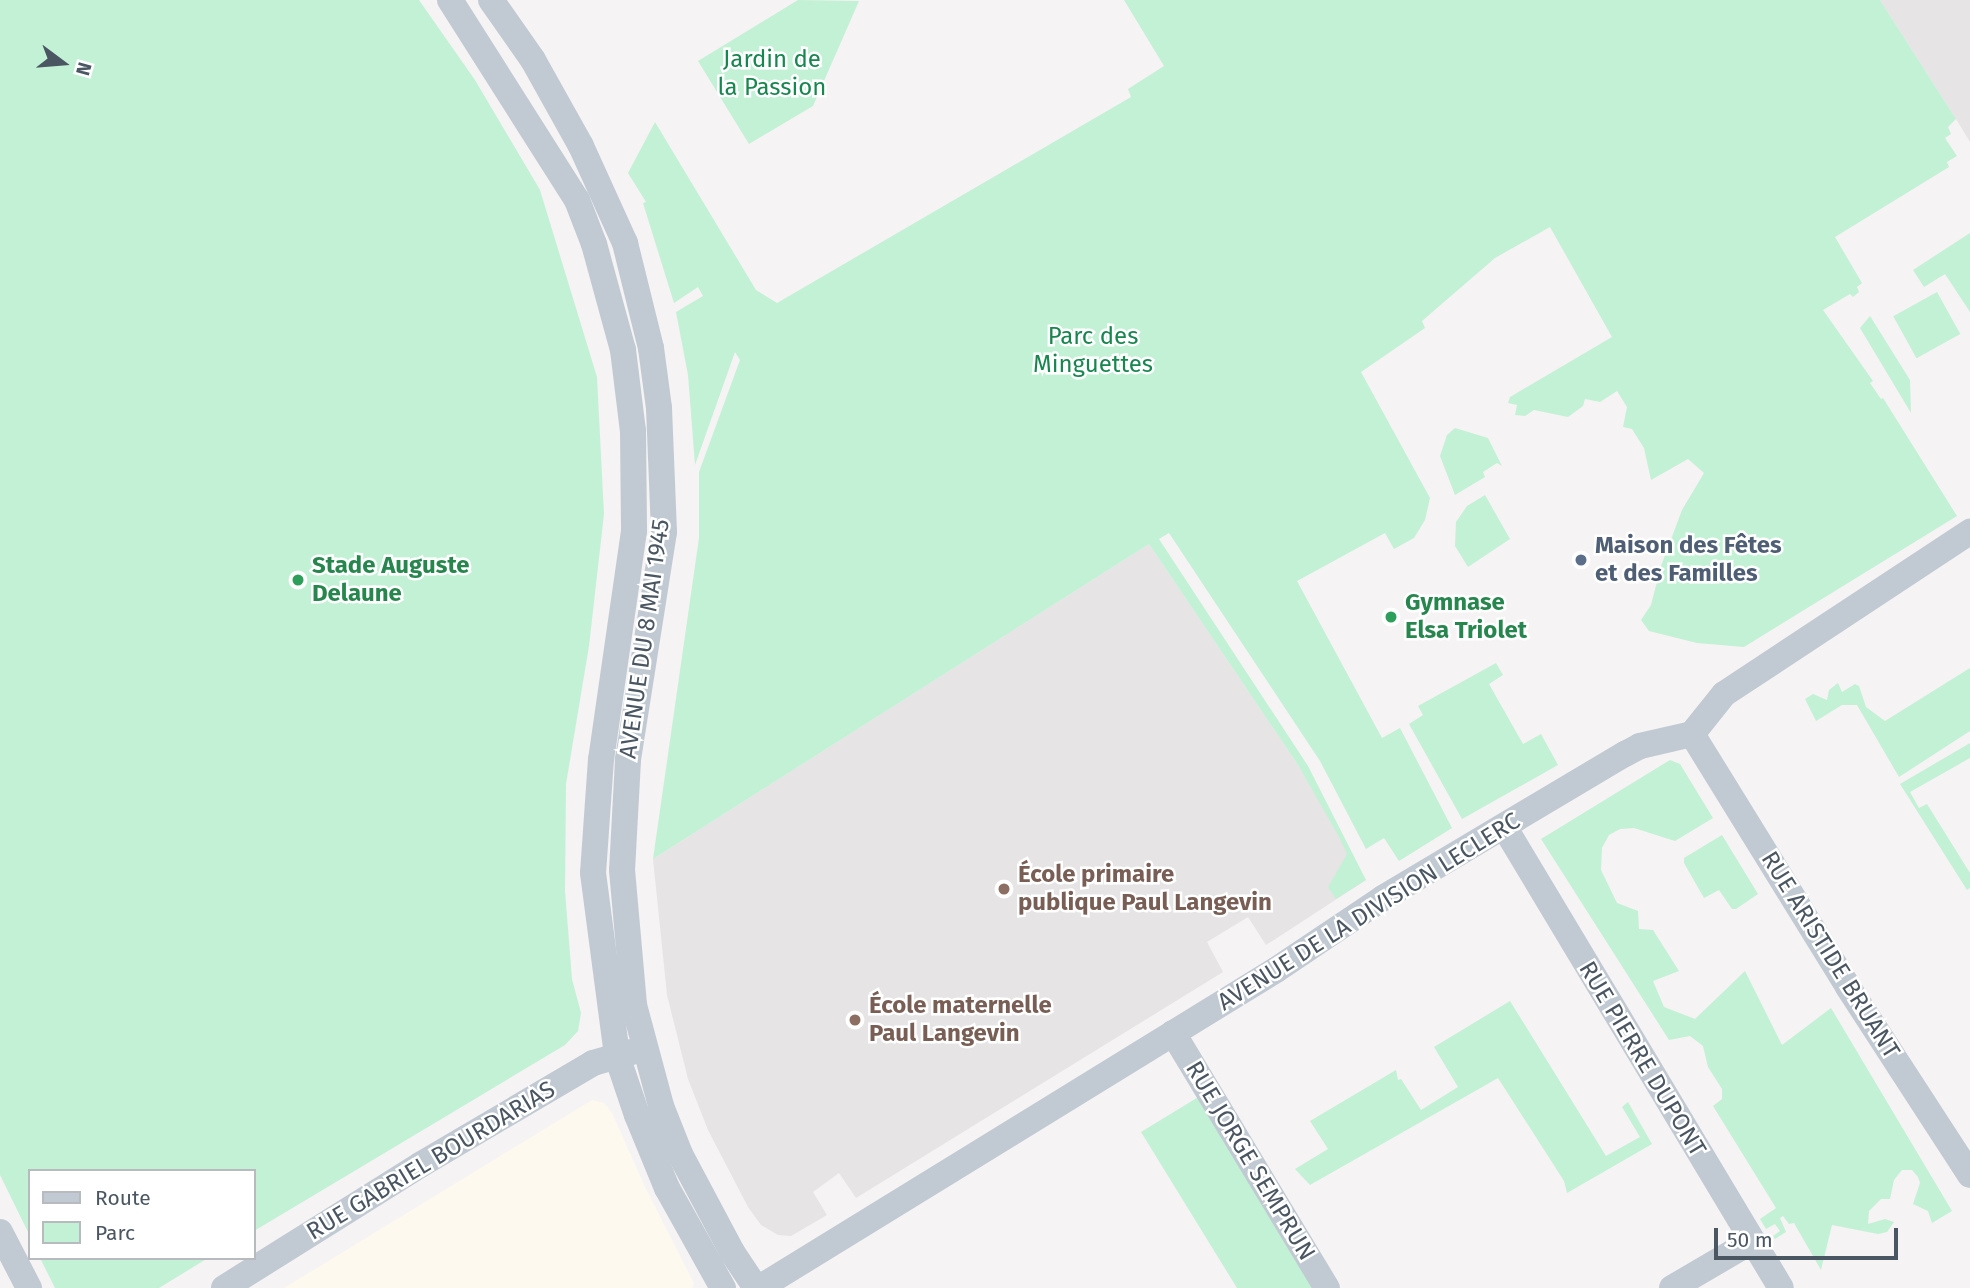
<!DOCTYPE html>
<html>
<head>
<meta charset="utf-8">
<style>
	body { margin:0 }
	#map { position:relative; width:1970px; height:1288px; overflow:hidden; background:#f5f3f3; font-family:"Fira Sans",sans-serif }
	div>[style] { position:absolute }
	.commercial>* { inset:0; background:#fdf9ef }
	.education>* { inset:0; background:#e6e4e5 }
	.green>* { inset:0; background:#c3f1d5; transform-origin:0 0 }
	.minor>* { height:26px; margin:-13px; padding:0 13px; transform-origin:13px; border-radius:13px; background:#c1cad2 }
	.dots>* { width:19px; height:19px; translate:-50% -50%; box-sizing:border-box; border:4px solid #fff; border-radius:50% }
	span { translate:-50% -50%; white-space:nowrap; text-align:center; line-height:1.15; -webkit-text-stroke:5px #fff; paint-order:stroke }
	.park-label { font-size:24px; color:#17864f }
	.service-label { font-size:24px; color:#4e5e75; font-weight:700 }
	.left { translate:0 -50%; text-align:left }
	.leisure-label { font-size:24px; color:#27864d; font-weight:700 }
	.street-label { font-size:24px; color:#4a5661 }
	.education-label { font-size:24px; color:#785e54; font-weight:700 }
	.legend { position:absolute; left:28px; top:1169px; width:228px; height:91px; box-sizing:border-box; background:#fff; border:2px solid #b7bbc0; margin:0; padding:9px 12px; list-style:none; font-size:21px; color:#4a5661 }
	.legend li { display:flex; align-items:center; gap:14px; height:35px }
	.legend b { width:35px; border:2px solid #b7bbc0 }
	.north { position:absolute; left:28px; top:28px; width:70px; height:70px; -webkit-text-stroke:5px #fff; paint-order:stroke; rotate:106deg; font-size:19px; font-weight:700; line-height:28px; text-align:center; color:#4a5661 }
	.north::after { content:''; display:block; margin:auto; width:24px; height:32px; background:#4a5661; clip-path:polygon(50% 0,100% 100%,50% 72%,0 100%) }
	.scale { position:absolute; left:1714px; top:1228px; width:184px; height:32px; box-sizing:border-box; border:4px solid #4a5661; border-top:0; padding-left:9px; font-size:21px; line-height:24px; white-space:nowrap; color:#4a5661; -webkit-text-stroke:5px #fff; paint-order:stroke }
</style>
</head>
<body>
<div id="map">
	<div class="commercial">
		<div style="clip-path:polygon(592px 1100px,604px 1103px,612px 1113px,647px 1191px,694px 1283px,693px 1288px,284px 1288px)"></div>
	</div>
	<div class="education">
		<div style="clip-path:polygon(1880px 0,1970px 0,1970px 142px,1956px 119px)"></div>
		<div style="clip-path:polygon(1149px 544px,1298px 765px,1366px 880px,1266px 945px,1248px 917px,1207px 942px,1223px 972px,856px 1198px,839px 1173px,813px 1192px,827px 1215px,791px 1236px,778px 1235px,761px 1225px,748px 1207px,708px 1130px,688px 1079px,667px 995px,653px 859px)"></div>
	</div>
	<div class="green">
		<div style="clip-path:polygon(0 0,419px 0,475px 80px,540px 190px,597px 377px,604px 514px,589px 646px,566px 784px,565px 891px,572px 979px,581px 1013px,578px 1031px,565px 1045px,254px 1231px,254px 1171px,30px 1171px,30px 1236px,0 1175px)"></div>
		<div style="clip-path:polygon(798px 0,859px 1px,813px 106px,749px 144px,698px 61px)"></div>
		<div style="clip-path:polygon(1124px 0,1880px 0,1956px 119px,1948px 127px,1951px 134px,1945px 138px,1957px 156px,1947px 162px,1949px 167px,1835px 237px,1862px 283px,1857px 287px,1859px 292px,1853px 297px,1850px 294px,1823px 310px,1873px 381px,1870px 383px,1881px 399px,1883px 398px,1957px 516px,1744px 647px,1697px 643px,1649px 631px,1641px 620px,1651px 605px,1661px 566px,1682px 510px,1704px 473px,1688px 459px,1651px 480px,1644px 448px,1632px 429px,1623px 427px,1627px 407px,1617px 391px,1600px 402px,1585px 399px,1583px 406px,1568px 417px,1534px 410px,1525px 416px,1515px 415px,1517px 405px,1508px 403px,1510px 397px,1612px 337px,1550px 227px,1495px 258px,1422px 321px,1425px 328px,1361px 372px,1430px 498px,1425px 520px,1414px 538px,1394px 549px,1385px 533px,1297px 581px,1382px 738px,1400px 728px,1452px 828px,1399px 861px,1384px 838px,1366px 849px,1320px 761px,1169px 533px,1159px 539px,1308px 766px,1366px 880px,1336px 899px,1328px 887px,1347px 854px,1339px 837px,1298px 765px,1149px 544px,653px 859px,699px 538px,699px 472px,740px 360px,735px 352px,695px 465px,688px 375px,676px 312px,703px 296px,698px 287px,674px 303px,643px 203px,646px 202px,628px 173px,655px 122px,756px 290px,777px 303px,1131px 97px,1128px 89px,1164px 66px)"></div>
		<div style="clip-path:polygon(1970px 233px,1970px 312px,1945px 274px,1924px 287px,1913px 270px)"></div>
		<div style="left:1937px;top:292px;width:48px;height:50px;rotate:61deg"></div>
		<div style="clip-path:polygon(1870px 316px,1910px 380px,1911px 413px,1860px 328px)"></div>
		<div style="clip-path:polygon(1455px 428px,1488px 438px,1502px 466px,1497px 463px,1483px 472px,1485px 477px,1455px 495px,1440px 456px,1447px 435px)"></div>
		<div style="clip-path:polygon(1485px 495px,1510px 539px,1468px 567px,1455px 546px,1456px 522px,1467px 506px)"></div>
		<div style="clip-path:polygon(1496px 663px,1503px 675px,1489px 684px,1523px 744px,1541px 734px,1558px 765px,1462px 819px,1409px 724px,1423px 715px,1418px 706px)"></div>
		<div style="clip-path:polygon(1970px 668px,1970px 731px,1899px 777px,1857px 705px,1842px 705px,1816px 721px,1805px 699px,1813px 694px,1827px 700px,1829px 690px,1838px 683px,1842px 692px,1855px 684px,1859px 686px,1866px 707px,1885px 721px)"></div>
		<div style="clip-path:polygon(1970px 743px,1970px 758px,1910px 792px,1919px 808px,1927px 804px,1970px 873px,1970px 888px,1967px 890px,1900px 784px)"></div>
		<div style="clip-path:polygon(1670px 760px,1680px 764px,1713px 818px,1675px 841px,1634px 828px,1620px 829px,1609px 835px,1602px 848px,1601px 870px,1617px 903px,1638px 911px,1639px 929px,1653px 930px,1679px 971px,1653px 981px,1664px 1007px,1695px 1019px,1745px 971px,1782px 1045px,1831px 1008px,1952px 1211px,1932px 1223px,1928px 1211px,1913px 1204px,1920px 1183px,1918px 1177px,1912px 1170px,1902px 1170px,1894px 1180px,1890px 1199px,1881px 1199px,1869px 1211px,1868px 1224px,1885px 1219px,1894px 1222px,1887px 1232px,1878px 1234px,1832px 1225px,1821px 1270px,1794px 1223px,1789px 1224px,1783px 1216px,1780px 1218px,1786px 1232px,1775px 1239px,1773px 1236px,1780px 1231px,1775px 1224px,1766px 1229px,1760px 1219px,1776px 1208px,1713px 1106px,1722px 1099px,1722px 1089px,1708px 1067px,1703px 1046px,1690px 1036px,1669px 1040px,1541px 839px)"></div>
		<div style="clip-path:polygon(1722px 835px,1758px 894px,1736px 909px,1732px 909px,1719px 890px,1704px 898px,1684px 863px,1684px 858px)"></div>
		<div style="clip-path:polygon(1510px 1001px,1606px 1156px,1640px 1137px,1622px 1107px,1628px 1102px,1652px 1144px,1567px 1193px,1564px 1181px,1498px 1078px,1310px 1185px,1295px 1169px,1328px 1149px,1310px 1121px,1396px 1070px,1398px 1080px,1401px 1079px,1421px 1110px,1458px 1087px,1434px 1047px)"></div>
		<div style="clip-path:polygon(1200px 1096px,1317px 1288px,1237px 1288px,1141px 1132px)"></div>
		<div style="clip-path:polygon(40px 1258px,208px 1258px,159px 1288px,55px 1288px)"></div>
	</div>
	<div class="minor">
		<div style="left:450px;top:0;width:237px;rotate:57.6deg"></div>
		<div style="left:577px;top:200px;width:47px;rotate:68.9deg"></div>
		<div style="left:594px;top:244px;width:110px;rotate:74.7deg"></div>
		<div style="left:623px;top:350px;width:82px;rotate:83deg"></div>
		<div style="left:633px;top:431px;width:100px;rotate:89.4deg"></div>
		<div style="left:634px;top:531px;width:230px;rotate:98.2deg"></div>
		<div style="left:601px;top:759px;width:114px;rotate:94deg"></div>
		<div style="left:593px;top:873px;width:185px;rotate:82.5deg"></div>
		<div style="left:617px;top:1056px;width:62px;rotate:71.3deg"></div>
		<div style="left:637px;top:1115px;width:79px;rotate:67.7deg"></div>
		<div style="left:667px;top:1188px;width:115px;rotate:60.8deg"></div>
		<div style="left:491px;top:0;width:73px;rotate:55deg"></div>
		<div style="left:533px;top:60px;width:98px;rotate:60.8deg"></div>
		<div style="left:581px;top:146px;width:107px;rotate:65.6deg"></div>
		<div style="left:625px;top:243px;width:108px;rotate:76.1deg"></div>
		<div style="left:651px;top:348px;width:61px;rotate:82.4deg"></div>
		<div style="left:659px;top:408px;width:124px;rotate:87.7deg"></div>
		<div style="left:664px;top:532px;width:231px;rotate:99deg"></div>
		<div style="left:628px;top:760px;width:110px;rotate:93.1deg"></div>
		<div style="left:622px;top:870px;width:136px;rotate:84.9deg"></div>
		<div style="left:634px;top:1005px;width:105px;rotate:75deg"></div>
		<div style="left:661px;top:1106px;width:52px;rotate:68.4deg"></div>
		<div style="left:680px;top:1154px;width:111px;rotate:62deg"></div>
		<div style="left:732px;top:1252px;width:43px;rotate:56.3deg"></div>
		<div style="left:1692px;top:734px;width:297px;rotate:58.3deg"></div>
		<div style="left:1848px;top:987px;width:224px;rotate:57deg"></div>
		<div style="left:1505px;top:828px;width:536px;rotate:59.04deg"></div>
		<div style="left:1173px;top:1033px;width:298px;rotate:58.9deg"></div>
		<div style="left:0;top:1232px;width:63px;rotate:62.6deg"></div>
		<div style="left:224px;top:1288px;width:231px;rotate:-32.1deg"></div>
		<div style="left:420px;top:1165px;width:201px;rotate:-30.5deg"></div>
		<div style="left:593px;top:1063px;width:41px;rotate:-15.8deg"></div>
		<div style="left:759px;top:1288px;width:607px;rotate:-31.6deg"></div>
		<div style="left:1276px;top:970px;width:129px;rotate:-33.9deg"></div>
		<div style="left:1383px;top:898px;width:282px;rotate:-30.8deg"></div>
		<div style="left:1625px;top:754px;width:17px;rotate:-28deg"></div>
		<div style="left:1640px;top:746px;width:53px;rotate:-13deg"></div>
		<div style="left:1692px;top:734px;width:51px;rotate:-51.3deg"></div>
		<div style="left:1724px;top:694px;width:295px;rotate:-33.4deg"></div>
		<div style="left:1672px;top:1288px;width:93px;rotate:-30.4deg"></div>
	</div>
	<div class="dots">
		<div style="left:1581px;top:560px;background:#5c6f8a"></div>
		<div style="left:298px;top:580px;background:#2e9e5b"></div>
		<div style="left:1391px;top:617px;background:#2e9e5b"></div>
		<div style="left:1004px;top:889px;background:#8d6e63"></div>
		<div style="left:855px;top:1020px;background:#8d6e63"></div>
	</div>
	<div class="park-label">
		<span style="left:772px;top:74px">Jardin de<br>la Passion</span>
		<span style="left:1093px;top:351px">Parc des<br>Minguettes</span>
	</div>
	<div class="service-label">
		<span class="left" style="left:1595px;top:560px">Maison des Fêtes<br>et des Familles</span>
	</div>
	<div class="leisure-label">
		<span class="left" style="left:312px;top:580px">Stade Auguste<br>Delaune</span>
		<span class="left" style="left:1405px;top:617px">Gymnase<br>Elsa Triolet</span>
	</div>
	<div class="street-label">
		<span style="left:645px;top:639px;rotate:-82deg">AVENUE DU 8 MAI 1945</span>
		<span style="left:1369px;top:912px;rotate:-32deg">AVENUE DE LA DIVISION LECLERC</span>
		<span style="left:1830px;top:955px;rotate:58deg">RUE ARISTIDE BRUANT</span>
		<span style="left:1642px;top:1059px;rotate:59deg">RUE PIERRE DUPONT</span>
		<span style="left:431px;top:1161px;rotate:-31deg">RUE GABRIEL BOURDARIAS</span>
		<span style="left:1250px;top:1161px;rotate:59deg">RUE JORGE SEMPRUN</span>
	</div>
	<div class="education-label">
		<span class="left" style="left:1018px;top:889px">École primaire<br>publique Paul Langevin</span>
		<span class="left" style="left:869px;top:1020px">École maternelle<br>Paul Langevin</span>
	</div>
	<ul class="legend">
	<li><b style="height:9px;background:#c1cad2"></b>Route</li>
	<li><b style="height:19px;background:#c3f1d5"></b>Parc</li>
	</ul>
	<div class="north">N</div>
	<div class="scale">50 m</div>
</div>
</body>
</html>
